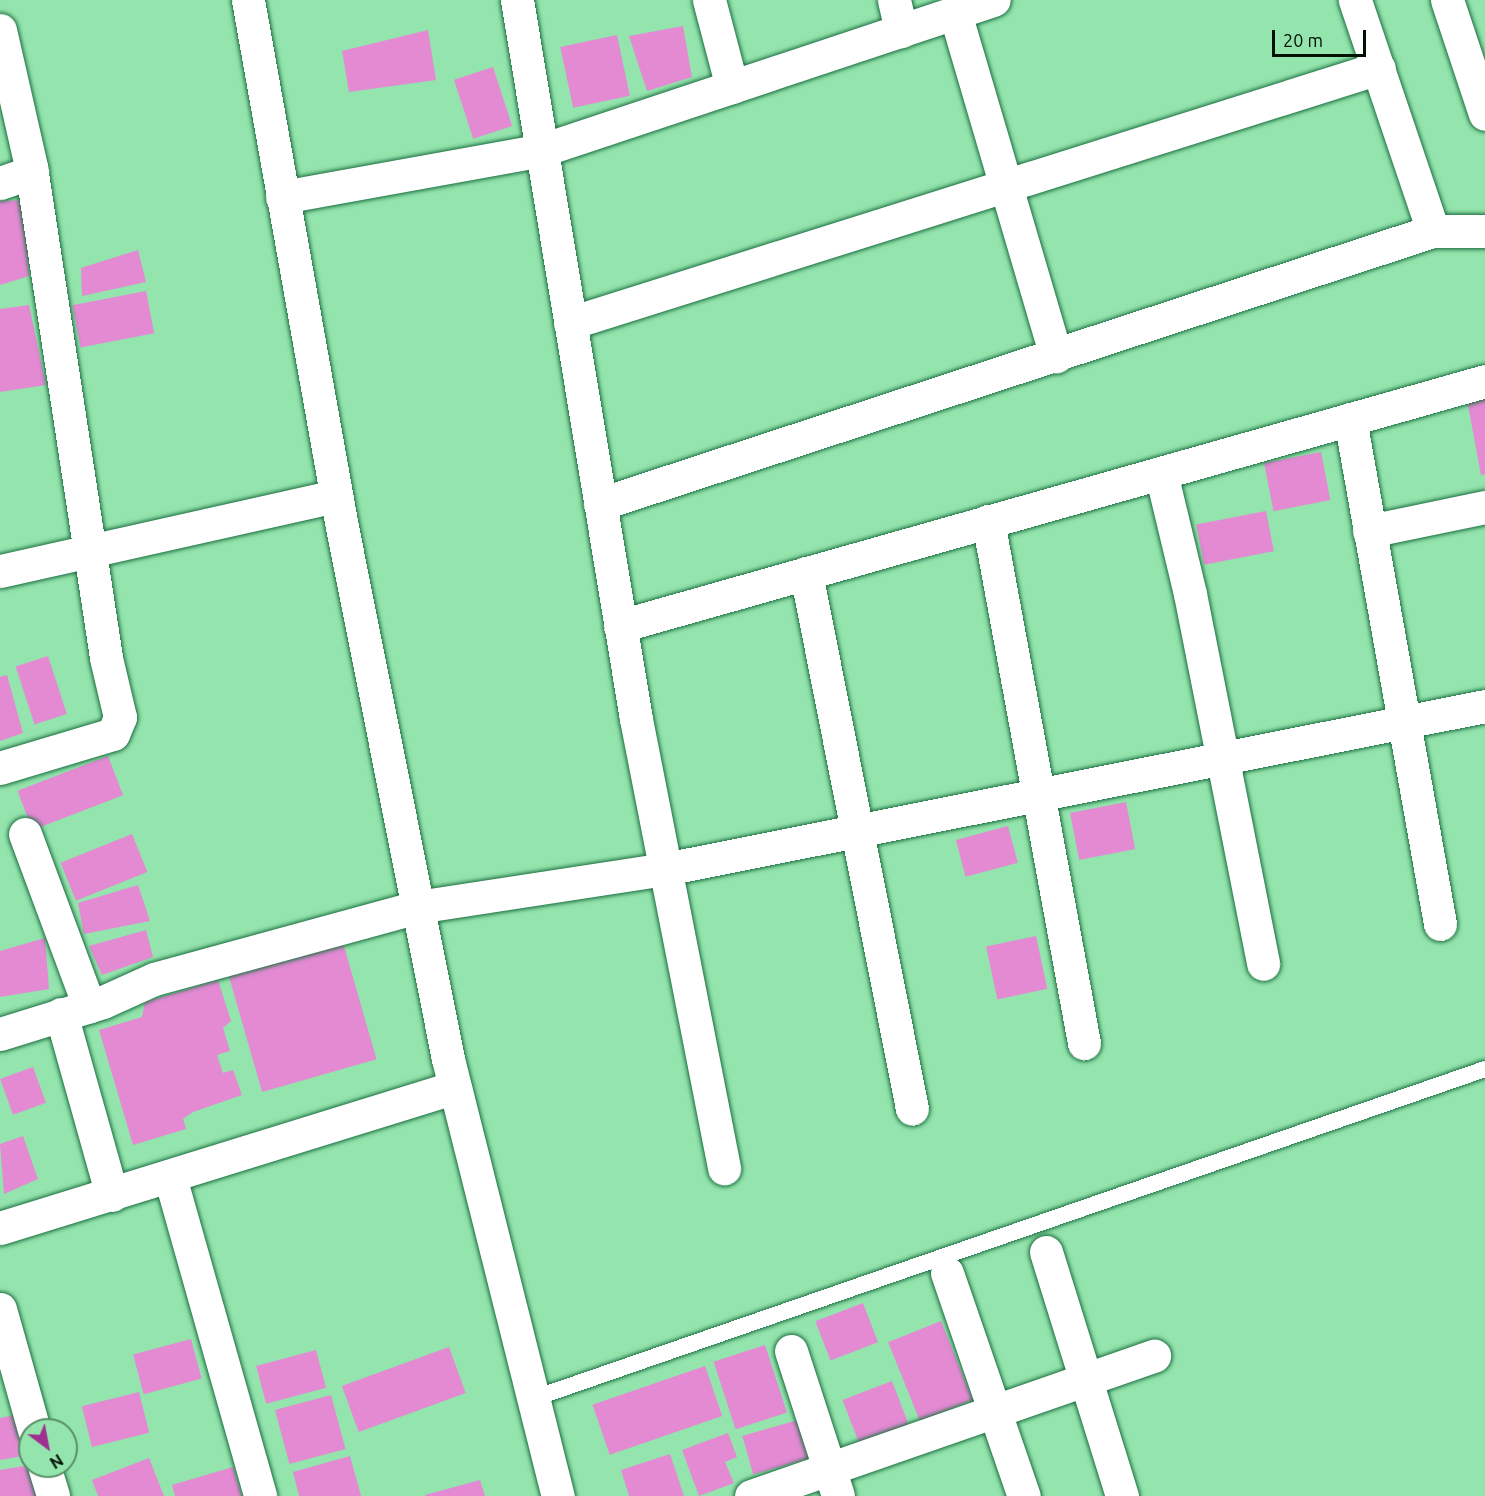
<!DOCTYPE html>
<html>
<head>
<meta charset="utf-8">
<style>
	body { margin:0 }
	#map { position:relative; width:1485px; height:1496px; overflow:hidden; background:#94e4ad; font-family:Ubuntu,sans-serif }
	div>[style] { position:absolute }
	.building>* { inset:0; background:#e38ad3; transform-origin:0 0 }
	.roads { filter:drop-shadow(0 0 2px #1b6f40) drop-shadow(0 0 2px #1b6f40) }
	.service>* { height:16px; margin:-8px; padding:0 8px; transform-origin:8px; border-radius:8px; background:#fff }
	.minor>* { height:33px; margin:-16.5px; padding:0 16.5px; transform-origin:16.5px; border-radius:16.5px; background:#fff }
	.tertiary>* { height:33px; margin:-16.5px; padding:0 16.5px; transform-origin:16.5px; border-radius:16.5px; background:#fff }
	span { translate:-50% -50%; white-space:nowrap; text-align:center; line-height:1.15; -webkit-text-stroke:6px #94e4ad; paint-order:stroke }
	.north { position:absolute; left:18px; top:1418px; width:60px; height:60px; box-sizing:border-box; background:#94e4ad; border:2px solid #599069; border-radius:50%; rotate:148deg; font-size:16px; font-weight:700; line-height:24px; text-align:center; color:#001104 }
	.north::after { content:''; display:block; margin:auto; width:21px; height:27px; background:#9e3090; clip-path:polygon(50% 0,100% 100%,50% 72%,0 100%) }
	.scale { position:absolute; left:1272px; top:30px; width:94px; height:27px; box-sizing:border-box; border:3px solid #001104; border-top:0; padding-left:8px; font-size:18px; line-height:21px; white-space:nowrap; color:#001104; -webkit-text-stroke:4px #94e4ad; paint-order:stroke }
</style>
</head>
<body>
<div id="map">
	<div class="building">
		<div style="clip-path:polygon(683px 26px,692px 77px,647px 91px,629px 36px)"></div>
		<div style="clip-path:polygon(428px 30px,436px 80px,349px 92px,342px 51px)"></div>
		<div style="left:617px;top:35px;width:62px;height:58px;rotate:78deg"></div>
		<div style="left:493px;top:67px;width:62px;height:41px;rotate:72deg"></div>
		<div style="clip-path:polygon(26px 200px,29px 276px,0 285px,0 201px)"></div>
		<div style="clip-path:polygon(138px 250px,146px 282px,82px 296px,81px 268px)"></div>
		<div style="left:146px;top:291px;width:43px;height:75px;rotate:79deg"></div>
		<div style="clip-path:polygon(29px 305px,46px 385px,0 392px,0 309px)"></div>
		<div style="clip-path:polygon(1485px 397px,1485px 474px,1481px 475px,1467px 400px)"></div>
		<div style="left:1321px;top:452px;width:49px;height:58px;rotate:79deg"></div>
		<div style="left:1266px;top:511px;width:41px;height:71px;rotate:79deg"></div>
		<div style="left:48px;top:656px;width:61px;height:34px;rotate:72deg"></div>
		<div style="clip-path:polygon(7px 675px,23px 733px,0 741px,0 677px)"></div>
		<div style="left:108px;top:756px;width:42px;height:97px;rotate:69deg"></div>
		<div style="left:1126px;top:802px;width:48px;height:57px;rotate:79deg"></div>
		<div style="left:1008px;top:826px;width:38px;height:54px;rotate:75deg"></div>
		<div style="left:132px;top:834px;width:41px;height:77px;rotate:68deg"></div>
		<div style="clip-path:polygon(138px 885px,150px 921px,84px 934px,78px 903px)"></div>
		<div style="clip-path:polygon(146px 930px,153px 957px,102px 975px,89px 946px)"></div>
		<div style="left:1036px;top:936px;width:54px;height:51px;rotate:78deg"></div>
		<div style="clip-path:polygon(45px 938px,49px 989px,0 997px,0 951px)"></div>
		<div style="left:342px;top:939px;width:125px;height:119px;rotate:74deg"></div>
		<div style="clip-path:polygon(218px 980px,231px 1021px,223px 1028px,230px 1051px,217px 1055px,223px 1073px,233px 1070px,242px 1095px,193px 1112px,183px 1119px,186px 1129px,133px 1145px,99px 1030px,142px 1017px,145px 1002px)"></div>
		<div style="left:33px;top:1067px;width:38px;height:35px;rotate:70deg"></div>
		<div style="clip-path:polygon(23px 1136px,38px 1179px,4px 1194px,0 1144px)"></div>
		<div style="left:863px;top:1303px;width:42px;height:51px;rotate:69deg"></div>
		<div style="left:941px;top:1321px;width:85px;height:57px;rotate:68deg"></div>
		<div style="left:191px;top:1339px;width:41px;height:60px;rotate:75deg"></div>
		<div style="left:765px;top:1345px;width:71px;height:54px;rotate:72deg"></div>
		<div style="left:449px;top:1347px;width:49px;height:114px;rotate:70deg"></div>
		<div style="left:316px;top:1350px;width:39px;height:62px;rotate:75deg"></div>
		<div style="left:705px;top:1366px;width:53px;height:119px;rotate:71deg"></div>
		<div style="left:892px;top:1381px;width:49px;height:53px;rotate:69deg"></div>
		<div style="left:139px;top:1392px;width:42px;height:59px;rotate:76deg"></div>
		<div style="left:331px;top:1395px;width:56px;height:58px;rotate:75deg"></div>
		<div style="clip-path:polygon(19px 1414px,29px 1455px,0 1460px,0 1418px)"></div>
		<div style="left:798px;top:1420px;width:40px;height:58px;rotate:74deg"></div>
		<div style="clip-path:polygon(728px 1433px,737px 1457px,725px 1462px,734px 1483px,699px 1496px,682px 1450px)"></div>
		<div style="clip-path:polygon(670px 1454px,684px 1496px,629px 1496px,621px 1470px)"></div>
		<div style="clip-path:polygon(350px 1456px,361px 1496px,299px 1496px,293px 1472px)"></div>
		<div style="clip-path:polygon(149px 1458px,164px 1496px,98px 1496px,92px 1480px)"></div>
		<div style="clip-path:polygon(30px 1465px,38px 1496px,0 1496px,0 1470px)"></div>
		<div style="clip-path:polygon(233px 1467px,242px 1496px,175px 1496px,172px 1485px)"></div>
		<div style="clip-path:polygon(480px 1480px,485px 1496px,425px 1496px,425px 1495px)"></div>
	</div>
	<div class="roads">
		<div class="service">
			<div style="left:535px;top:1398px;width:1005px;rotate:-19.1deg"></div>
		</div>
		<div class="minor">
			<div style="left:517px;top:0;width:729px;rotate:80.6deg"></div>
			<div style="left:636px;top:719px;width:458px;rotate:78.9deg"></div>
			<div style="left:709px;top:0;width:90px;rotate:75.2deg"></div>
			<div style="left:894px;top:0;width:32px;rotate:77deg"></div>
			<div style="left:1447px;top:0;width:120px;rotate:71.6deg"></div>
			<div style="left:955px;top:13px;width:358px;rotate:73.6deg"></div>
			<div style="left:0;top:30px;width:140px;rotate:77.2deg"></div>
			<div style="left:31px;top:167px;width:497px;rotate:81.3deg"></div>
			<div style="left:106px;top:658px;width:61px;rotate:76.7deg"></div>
			<div style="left:120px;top:717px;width:18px;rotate:112deg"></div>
			<div style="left:113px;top:734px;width:118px;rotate:163.3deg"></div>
			<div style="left:0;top:183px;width:34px;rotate:-19deg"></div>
			<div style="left:282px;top:197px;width:264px;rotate:-10.2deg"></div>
			<div style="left:542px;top:150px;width:476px;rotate:-18.4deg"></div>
			<div style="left:1433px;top:231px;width:52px"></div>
			<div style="left:570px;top:323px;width:848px;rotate:-17.5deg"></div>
			<div style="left:1350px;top:419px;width:513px;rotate:79.89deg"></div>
			<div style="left:1161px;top:473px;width:124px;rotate:76.5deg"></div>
			<div style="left:1190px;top:594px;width:377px;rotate:78.8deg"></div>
			<div style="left:600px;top:504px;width:877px;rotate:-18.15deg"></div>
			<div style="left:1433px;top:231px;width:244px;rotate:-108.7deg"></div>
			<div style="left:988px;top:521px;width:531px;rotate:79.58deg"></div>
			<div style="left:1369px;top:531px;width:118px;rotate:-11.7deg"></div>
			<div style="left:0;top:571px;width:344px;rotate:-12.6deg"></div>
			<div style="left:806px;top:573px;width:546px;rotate:78.81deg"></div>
			<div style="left:620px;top:626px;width:899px;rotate:-15.81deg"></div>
			<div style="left:25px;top:834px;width:184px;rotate:69.6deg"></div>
			<div style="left:61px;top:1014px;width:188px;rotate:74.3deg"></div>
			<div style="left:0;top:1034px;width:108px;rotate:-17.3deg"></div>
			<div style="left:103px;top:1002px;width:56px;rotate:-24.3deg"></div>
			<div style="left:154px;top:979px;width:273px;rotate:-15.3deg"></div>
			<div style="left:417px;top:907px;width:251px;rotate:-8.7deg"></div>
			<div style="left:665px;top:869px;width:836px;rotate:-11.24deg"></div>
			<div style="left:170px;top:1177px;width:331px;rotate:74.2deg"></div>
			<div style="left:0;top:1228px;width:476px;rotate:-17.2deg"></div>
			<div style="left:1046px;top:1252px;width:256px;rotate:72.7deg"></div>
			<div style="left:947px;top:1273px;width:236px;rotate:71deg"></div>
			<div style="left:0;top:1309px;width:126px;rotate:74.3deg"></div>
			<div style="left:791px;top:1351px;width:152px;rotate:72deg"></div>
			<div style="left:44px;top:1466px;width:31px;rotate:73deg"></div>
			<div style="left:751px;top:1496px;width:427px;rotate:-19.2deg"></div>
		</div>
		<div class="tertiary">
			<div style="left:248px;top:0;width:535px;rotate:79.89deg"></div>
			<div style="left:342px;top:527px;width:542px;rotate:78.73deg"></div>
			<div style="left:448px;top:1059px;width:451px;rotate:75.9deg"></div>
		</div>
	</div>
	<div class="north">N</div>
	<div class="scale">20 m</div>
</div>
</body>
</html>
